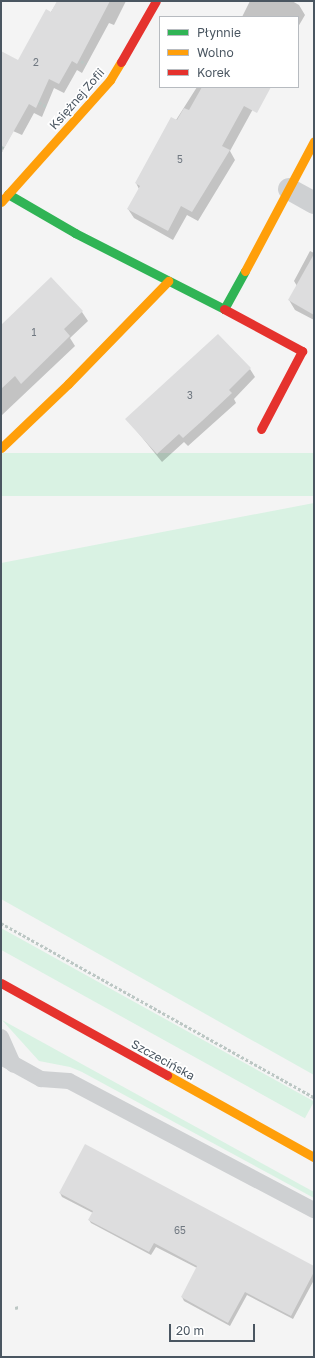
<!DOCTYPE html>
<html>
<head>
<meta charset="utf-8">
<style>
	body { margin:0 }
	#map { position:relative; width:315px; height:1358px; overflow:hidden; background:#f4f4f4; font-family:"Golos Text",sans-serif }
	div>[style] { position:absolute }
	.green>* { inset:0; background:#d9f2e3; transform-origin:0 0 }
	.shadow>* { inset:0; background:#0003 }
	.building>* { inset:0; background:#ddddde }
	.path>* { height:2.5px; margin-top:-1.25px; transform-origin:0; background:repeating-linear-gradient(90deg,#bcc7c4 0 3px,transparent 0 5px) }
	.lane>* { height:16px; margin:-8px; padding:0 8px; transform-origin:8px; border-radius:8px; background:#ced0d2 }
	.street>* { height:22px; margin:-11px; padding:0 11px; transform-origin:11px; border-radius:11px; background:#ced0d2 }
	.fast>* { height:9px; margin:-4.5px; padding:0 4.5px; transform-origin:4.5px; border-radius:4.5px; background:#30b455 }
	.slow>* { height:9px; margin:-4.5px; padding:0 4.5px; transform-origin:4.5px; border-radius:4.5px; background:#ff9f0a }
	.jam>* { height:9px; margin:-4.5px; padding:0 4.5px; transform-origin:4.5px; border-radius:4.5px; background:#e5322d }
	span { translate:-50% -50%; white-space:nowrap; text-align:center; line-height:1.15; -webkit-text-stroke:3.5px #fff; paint-order:stroke }
	.number-label { font-size:10px; color:#707881 }
	.number-label span { -webkit-text-stroke-width:0 }
	.street-label { font-size:12px; color:#4a5661 }
	.frame { position:absolute; inset:0; border:2px solid #4a5661; pointer-events:none }
	.legend { position:absolute; left:159px; top:16px; width:140px; height:72px; box-sizing:border-box; background:#fff; border:1px solid #b7bbc0; margin:0; padding:5px 7px; list-style:none; font-size:12px; color:#4a5661 }
	.legend li { display:flex; align-items:center; gap:8px; height:20px }
	.legend b { width:20px; border:1px solid #b7bbc0 }
	.scale { position:absolute; left:169px; top:1324px; width:86px; height:18px; box-sizing:border-box; border:2px solid #4a5661; border-top:0; padding-left:5px; font-size:12px; line-height:14px; white-space:nowrap; color:#4a5661; -webkit-text-stroke:3px #fff; paint-order:stroke }
</style>
</head>
<body>
<div id="map">
	<div class="green">
		<div style="left:314px;top:453px;width:43px;height:318px;rotate:90deg"></div>
		<div style="clip-path:polygon(314px 503px,314px 1075px,1px 899px,1px 563px)"></div>
		<div style="left:1px;top:928px;width:358px;height:19px;rotate:29deg"></div>
		<div style="clip-path:polygon(2px 1020px,314px 1192px,314px 1198px,82px 1072px,70px 1067px,39px 1061px)"></div>
	</div>
	<div class="shadow">
		<div style="clip-path:polygon(58px 1px,126px 1px,114px 25px,109px 23px,82px 73px,77px 70px,64px 93px,54px 88px,42px 117px,34px 113px,22px 135px,13px 131px,1px 154px,1px 58px,19px 62px)"></div>
		<div style="clip-path:polygon(250px 1px,292px 1px,299px 5px,305px 15px,298px 27px,298px 17px,242px 17px)"></div>
		<div style="clip-path:polygon(197px 87px,265px 87px,230px 151px,235px 160px,198px 221px,187px 215px,173px 240px,134px 218px,128px 209px,139px 189px,136px 183px)"></div>
		<div style="clip-path:polygon(310px 251px,314px 253px,314px 320px,295px 310px,289px 300px,297px 286px,294px 281px)"></div>
		<div style="clip-path:polygon(51px 279px,82px 312px,88px 321px,70px 338px,75px 346px,1px 416px,1px 326px)"></div>
		<div style="clip-path:polygon(250px 369px,255px 377px,234px 399px,236px 403px,188px 446px,184px 442px,162px 462px,127px 419px)"></div>
		<div style="clip-path:polygon(60px 1193px,314px 1267px,314px 1280px,293px 1319px,247px 1295px,230px 1326px,184px 1301px,182px 1297px,197px 1268px,156px 1247px,151px 1255px,91px 1223px,89px 1220px,93px 1213px,62px 1197px)"></div>
	</div>
	<div class="building">
		<div style="clip-path:polygon(57px 1px,110px 1px,77px 64px,72px 61px,59px 84px,49px 79px,36px 108px,29px 104px,1px 154px,1px 51px,18px 60px,46px 9px,51px 12px)"></div>
		<div style="clip-path:polygon(202px 87px,271px 87px,257px 113px,244px 106px,222px 146px,230px 150px,192px 212px,181px 206px,168px 231px,127px 209px,140px 186px,135px 183px,171px 117px,177px 120px,184px 108px,189px 110px)"></div>
		<div style="clip-path:polygon(314px 254px,314px 315px,288px 300px)"></div>
		<div style="clip-path:polygon(51px 277px,83px 311px,64px 329px,70px 336px,21px 384px,15px 376px,1px 389px,1px 325px)"></div>
		<div style="clip-path:polygon(218px 334px,251px 368px,229px 390px,232px 393px,202px 421px,183px 438px,179px 434px,157px 454px,125px 419px)"></div>
		<div style="clip-path:polygon(85px 1144px,314px 1266px,314px 1272px,291px 1316px,245px 1292px,228px 1323px,181px 1297px,197px 1266px,154px 1243px,149px 1252px,88px 1220px,93px 1211px,59px 1193px)"></div>
	</div>
	<div class="path">
		<div style="left:81px;top:61px;width:6px;rotate:31deg"></div>
		<div style="left:39px;top:102px;width:9px;rotate:32deg"></div>
		<div style="left:1px;top:147px;width:3px;rotate:18deg"></div>
		<div style="left:1px;top:923px;width:358px;rotate:29.1deg"></div>
		<div style="left:15px;top:1308px;width:4px;rotate:-14deg"></div>
	</div>
	<div class="lane">
		<div style="left:1px;top:1037px;width:30px;rotate:66deg"></div>
		<div style="left:1px;top:1057px;width:46px;rotate:28.8deg"></div>
		<div style="left:41px;top:1079px;width:28px;rotate:4deg"></div>
		<div style="left:69px;top:1081px;width:277px;rotate:27.8deg"></div>
	</div>
	<div class="street">
		<div style="left:289px;top:189px;width:29px;rotate:29deg"></div>
	</div>
	<div class="fast">
		<div style="left:8px;top:194px;width:78px;rotate:30.2deg"></div>
		<div style="left:75px;top:233px;width:167px;rotate:27deg"></div>
		<div style="left:224px;top:309px;width:43px;rotate:-61.1deg"></div>
	</div>
	<div class="slow">
		<div style="left:1px;top:202px;width:164px;rotate:-48.2deg"></div>
		<div style="left:110px;top:80px;width:21px;rotate:-59deg"></div>
		<div style="left:245px;top:271px;width:147px;rotate:-62deg"></div>
		<div style="left:1px;top:448px;width:93px;rotate:-43.7deg"></div>
		<div style="left:68px;top:384px;width:144px;rotate:-45.8deg"></div>
		<div style="left:167px;top:1075px;width:168px;rotate:29.2deg"></div>
	</div>
	<div class="jam">
		<div style="left:121px;top:62px;width:70px;rotate:-60.2deg"></div>
		<div style="left:224px;top:309px;width:89px;rotate:28.3deg"></div>
		<div style="left:302px;top:351px;width:88px;rotate:117.7deg"></div>
		<div style="left:1px;top:983px;width:190px;rotate:29deg"></div>
	</div>
	<div class="number-label">
		<span style="left:36px;top:63px">2</span>
		<span style="left:180px;top:160px">5</span>
		<span style="left:34px;top:333px">1</span>
		<span style="left:190px;top:396px">3</span>
		<span style="left:180px;top:1231px">65</span>
	</div>
	<div class="street-label">
		<span style="left:77px;top:99px;rotate:-49deg">Księżnej Zofii</span>
		<span style="left:163px;top:1060px;rotate:29deg">Szczecińska</span>
	</div>
	<div class="frame"></div>
	<ul class="legend">
	<li><b style="height:5px;background:#30b455"></b>Płynnie</li>
	<li><b style="height:5px;background:#ff9f0a"></b>Wolno</li>
	<li><b style="height:5px;background:#e5322d"></b>Korek</li>
	</ul>
	<div class="scale">20 m</div>
</div>
</body>
</html>
